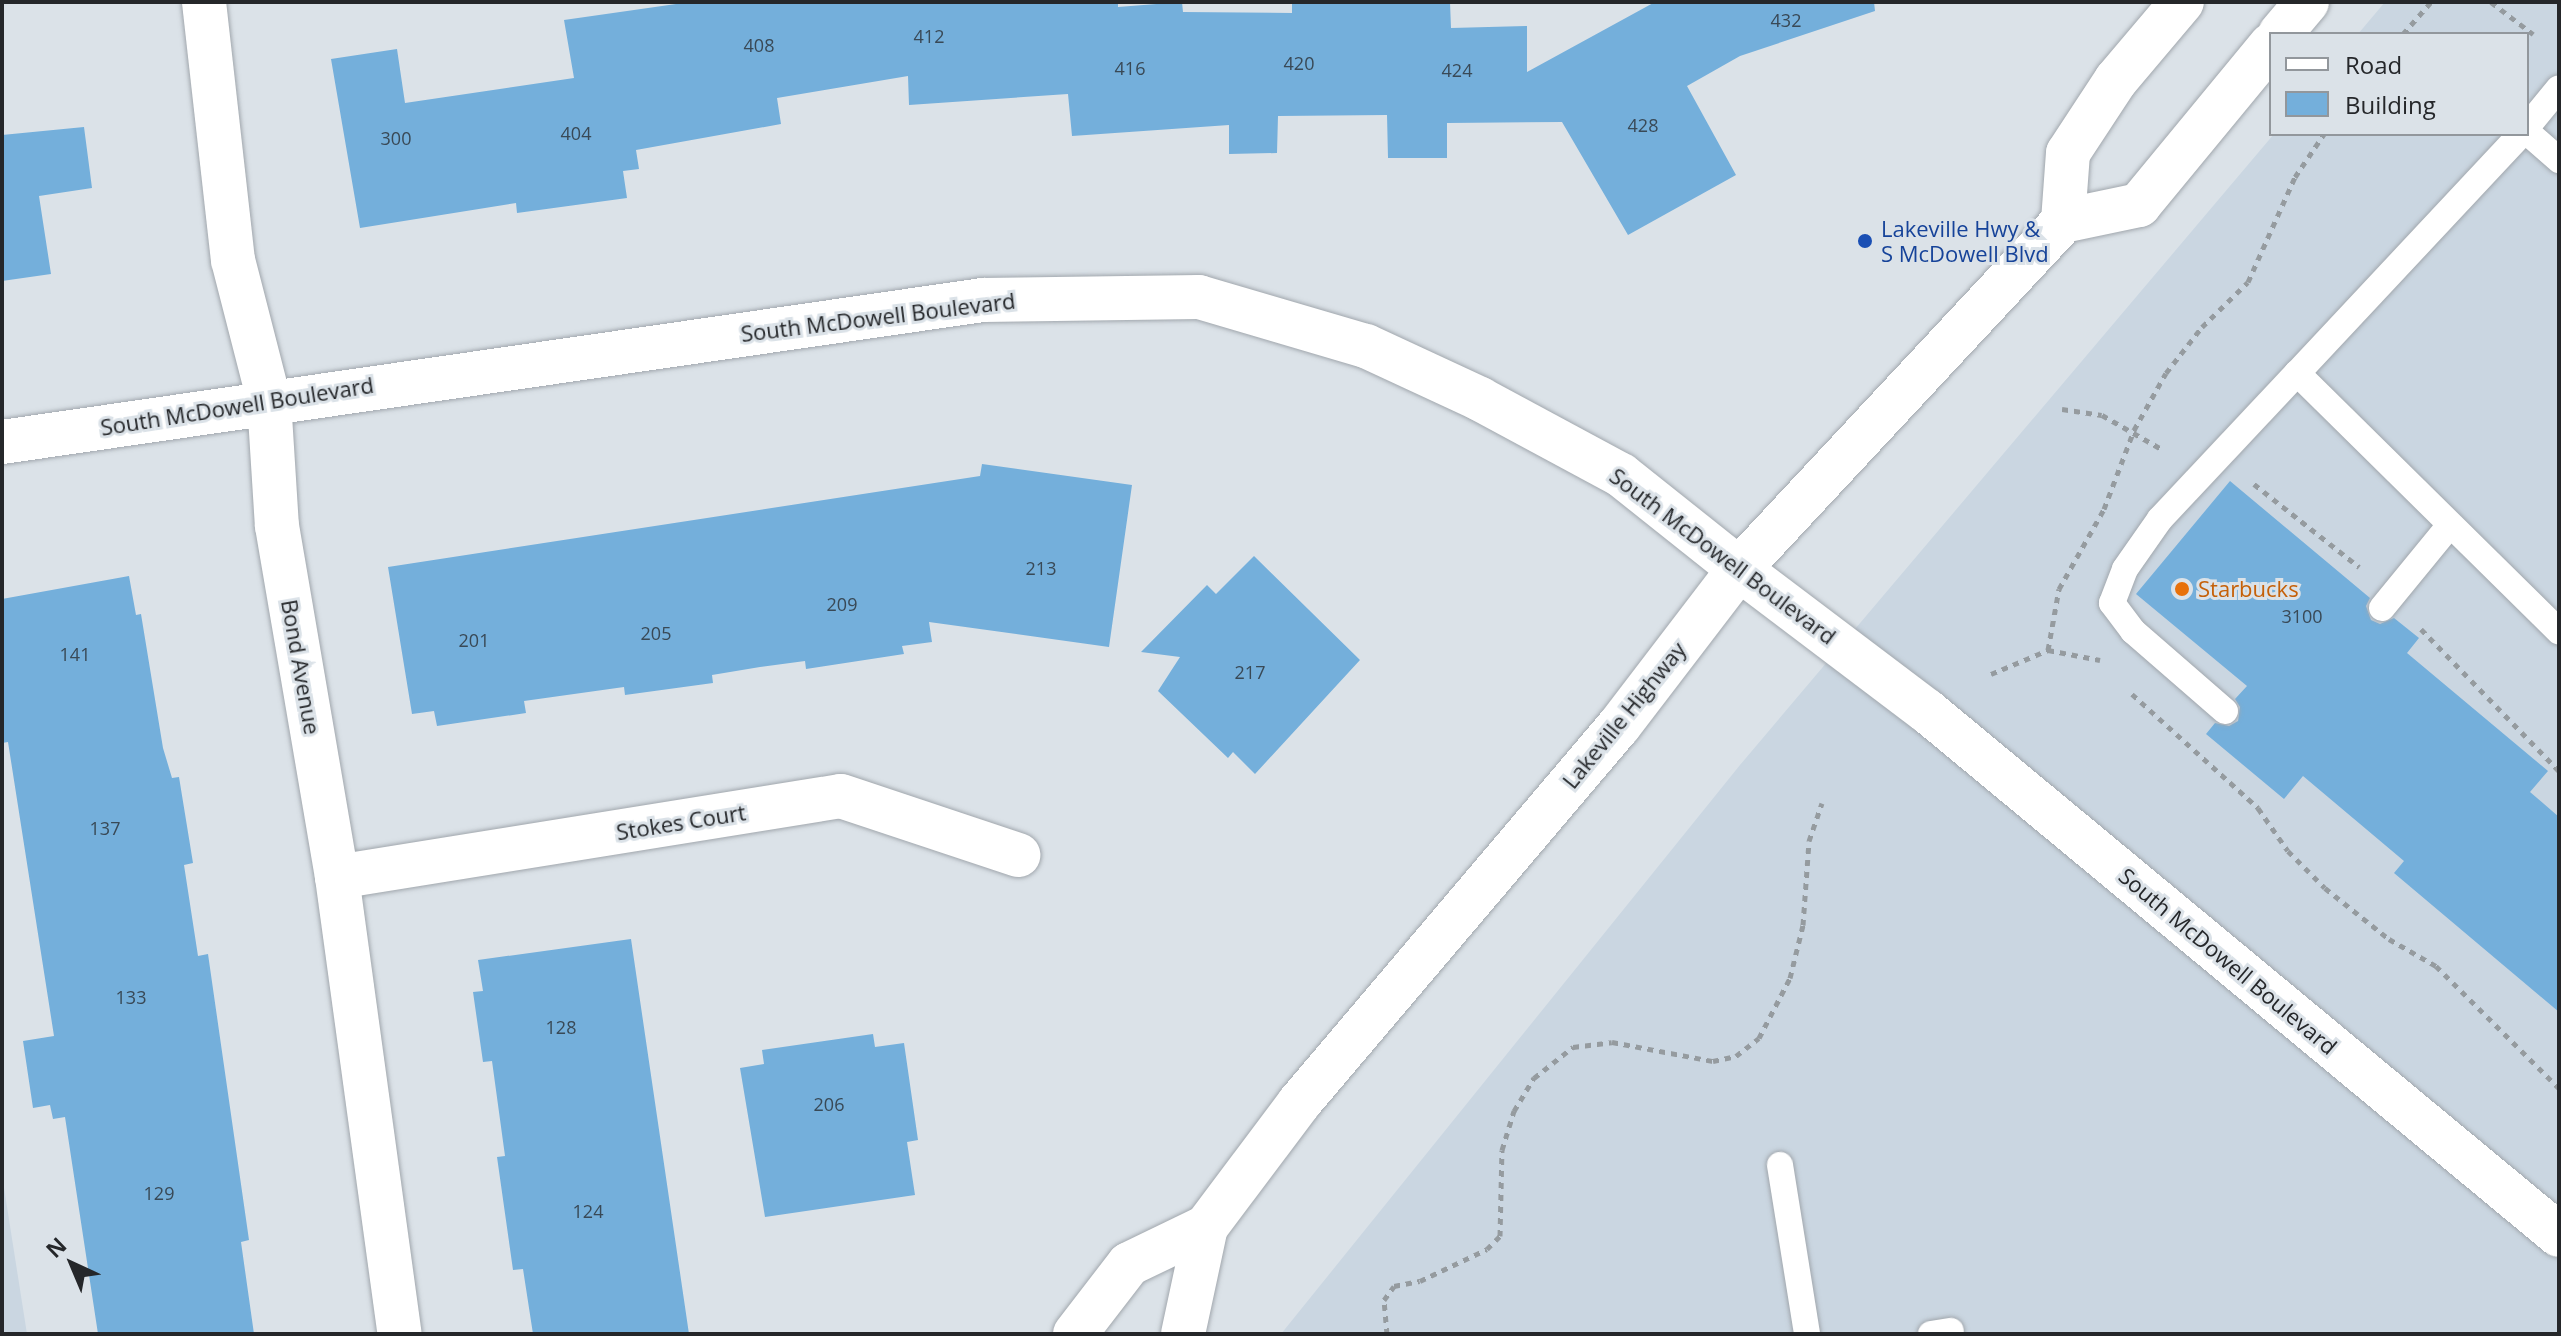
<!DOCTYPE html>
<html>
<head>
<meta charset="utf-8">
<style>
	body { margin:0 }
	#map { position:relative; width:2561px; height:1336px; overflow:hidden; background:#dbe2e8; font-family:"Open Sans",sans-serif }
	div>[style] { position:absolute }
	.built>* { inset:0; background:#cad6e1 }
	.building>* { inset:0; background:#74afdb }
	.path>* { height:5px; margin-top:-2.5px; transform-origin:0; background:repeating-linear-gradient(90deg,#959b9f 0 6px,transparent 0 12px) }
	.roads { filter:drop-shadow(0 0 2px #a1a7ad) drop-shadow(0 0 2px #a1a7ad) }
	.service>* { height:26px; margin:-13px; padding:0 13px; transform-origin:13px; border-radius:13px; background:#fff }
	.minor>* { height:44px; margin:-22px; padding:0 22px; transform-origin:22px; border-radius:22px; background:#fff }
	.secondary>* { height:44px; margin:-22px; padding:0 22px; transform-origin:22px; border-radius:22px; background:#fff }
	.primary>* { height:44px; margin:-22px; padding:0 22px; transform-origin:22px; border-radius:22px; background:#fff }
	.dots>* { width:22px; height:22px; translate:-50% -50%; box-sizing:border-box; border:4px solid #dbe2e8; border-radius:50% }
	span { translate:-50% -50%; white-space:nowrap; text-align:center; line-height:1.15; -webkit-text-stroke:6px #dbe2e8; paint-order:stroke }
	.number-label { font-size:18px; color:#394956 }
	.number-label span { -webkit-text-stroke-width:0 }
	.transit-label { font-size:22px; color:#164399 }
	.left { translate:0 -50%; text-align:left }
	.street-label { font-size:22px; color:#25272a }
	.food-label { font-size:22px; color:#c56008 }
	.frame { position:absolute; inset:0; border:4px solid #25272a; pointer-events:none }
	.legend { position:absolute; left:2269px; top:32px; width:260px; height:104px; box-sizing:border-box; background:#dbe2e8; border:2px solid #92979c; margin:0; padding:10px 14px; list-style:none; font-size:24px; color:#25272a }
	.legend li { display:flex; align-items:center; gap:16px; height:40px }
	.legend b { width:40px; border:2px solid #92979c }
	.north { position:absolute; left:32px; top:1224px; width:80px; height:80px; -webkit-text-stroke:6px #dbe2e8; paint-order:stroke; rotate:316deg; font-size:22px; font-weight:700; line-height:32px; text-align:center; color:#25272a }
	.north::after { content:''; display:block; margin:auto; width:28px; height:36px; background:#25272a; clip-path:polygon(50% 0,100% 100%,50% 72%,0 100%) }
</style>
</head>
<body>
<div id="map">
	<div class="built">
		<div style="clip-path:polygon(2385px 2px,2559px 2px,2559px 1334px,1281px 1334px,1740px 765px,2274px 134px,2527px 134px,2527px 34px,2358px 34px)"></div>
		<div style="clip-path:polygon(2px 1175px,27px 1334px,2px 1334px)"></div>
	</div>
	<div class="building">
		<div style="clip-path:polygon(690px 2px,1118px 2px,1118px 7px,1182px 2px,1183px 12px,1292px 13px,1292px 2px,1450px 2px,1451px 28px,1527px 26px,1527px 72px,1655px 2px,1874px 2px,1875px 11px,1740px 56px,1687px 86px,1736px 175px,1628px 235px,1562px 122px,1447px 123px,1447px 158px,1388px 158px,1387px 115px,1278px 116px,1277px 153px,1229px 154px,1229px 125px,1072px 136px,1068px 94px,909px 105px,908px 76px,777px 98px,781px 124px,636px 150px,639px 169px,623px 171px,627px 198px,517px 213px,516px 203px,360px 228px,331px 59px,397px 49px,405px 103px,574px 78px,564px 20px)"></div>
		<div style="clip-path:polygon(84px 127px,92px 188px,39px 196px,51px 274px,2px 281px,2px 135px)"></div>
		<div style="clip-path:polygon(982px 464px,1132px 485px,1109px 647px,929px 622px,932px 642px,902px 646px,904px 654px,806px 669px,805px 661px,760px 667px,712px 675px,713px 683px,625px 695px,624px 687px,524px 701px,526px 713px,437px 726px,434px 711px,412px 714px,388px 567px,980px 476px)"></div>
		<div style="clip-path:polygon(2230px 481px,2370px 598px,2366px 606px,2371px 620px,2380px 624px,2394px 618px,2419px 638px,2407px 653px,2548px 771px,2530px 792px,2559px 817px,2559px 1012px,2394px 873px,2404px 861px,2303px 776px,2284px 799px,2206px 734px,2215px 723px,2229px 726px,2238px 721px,2240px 707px,2235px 699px,2247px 686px,2136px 594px)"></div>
		<div style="clip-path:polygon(1254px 556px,1360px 660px,1255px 774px,1233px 752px,1228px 758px,1158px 691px,1180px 657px,1141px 652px,1207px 585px,1216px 594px)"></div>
		<div style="clip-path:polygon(129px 576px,136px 615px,141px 614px,163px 748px,172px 778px,179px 777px,193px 863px,184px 865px,198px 956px,208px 954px,249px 1240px,241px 1242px,254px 1334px,98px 1334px,65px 1117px,53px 1119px,50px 1105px,33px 1108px,23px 1041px,54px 1036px,8px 742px,2px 743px,2px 599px)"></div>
		<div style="clip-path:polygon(631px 939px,689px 1334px,533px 1334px,523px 1269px,513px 1270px,497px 1157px,505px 1156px,492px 1061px,483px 1062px,473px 992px,483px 991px,478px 960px)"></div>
		<div style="clip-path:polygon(873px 1034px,875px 1047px,904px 1043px,918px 1140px,907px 1142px,915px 1195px,765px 1217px,740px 1068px,764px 1064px,762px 1050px)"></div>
	</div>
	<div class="path">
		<div style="left:2491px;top:2px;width:53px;rotate:37.3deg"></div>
		<div style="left:2403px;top:34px;width:43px;rotate:-48.8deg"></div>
		<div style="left:2062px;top:409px;width:40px;rotate:8.5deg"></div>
		<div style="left:2102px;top:415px;width:70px;rotate:29.8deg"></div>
		<div style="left:2254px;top:484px;width:134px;rotate:38.3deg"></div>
		<div style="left:2421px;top:629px;width:198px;rotate:45.8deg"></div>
		<div style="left:2048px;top:650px;width:62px;rotate:-79.8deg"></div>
		<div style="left:2059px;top:589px;width:92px;rotate:-60.6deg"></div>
		<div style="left:2104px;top:509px;width:85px;rotate:-69.2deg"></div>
		<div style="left:2134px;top:430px;width:65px;rotate:-60.7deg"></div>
		<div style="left:2166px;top:373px;width:58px;rotate:-52deg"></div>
		<div style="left:2202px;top:327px;width:64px;rotate:-44.4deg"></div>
		<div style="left:2248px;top:282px;width:115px;rotate:-65.9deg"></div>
		<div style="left:2295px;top:177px;width:52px;rotate:-56deg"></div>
		<div style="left:1991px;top:674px;width:62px;rotate:-22.8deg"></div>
		<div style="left:2048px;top:650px;width:53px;rotate:10.9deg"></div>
		<div style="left:2132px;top:694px;width:170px;rotate:42.1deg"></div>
		<div style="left:2258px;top:808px;width:52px;rotate:55.1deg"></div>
		<div style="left:2288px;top:851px;width:52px;rotate:45deg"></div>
		<div style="left:2325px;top:888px;width:82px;rotate:38.6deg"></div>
		<div style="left:2389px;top:939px;width:54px;rotate:29.9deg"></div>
		<div style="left:2436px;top:966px;width:173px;rotate:44.8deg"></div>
		<div style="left:1387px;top:1334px;width:34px;rotate:-95deg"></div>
		<div style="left:1384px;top:1300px;width:17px;rotate:-54deg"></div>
		<div style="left:1394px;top:1286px;width:26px;rotate:-11deg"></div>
		<div style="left:1420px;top:1281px;width:74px;rotate:-25.5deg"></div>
		<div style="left:1487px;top:1249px;width:18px;rotate:-45deg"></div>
		<div style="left:1500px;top:1236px;width:86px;rotate:-88.7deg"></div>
		<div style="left:1502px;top:1150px;width:41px;rotate:-72.9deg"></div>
		<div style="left:1514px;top:1111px;width:39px;rotate:-59deg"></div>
		<div style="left:1534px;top:1078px;width:50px;rotate:-38.5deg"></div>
		<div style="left:1573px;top:1047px;width:39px;rotate:-7deg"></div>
		<div style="left:1612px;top:1042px;width:103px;rotate:10.7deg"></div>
		<div style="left:1713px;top:1061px;width:24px;rotate:-12deg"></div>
		<div style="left:1736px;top:1056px;width:29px;rotate:-38deg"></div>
		<div style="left:1759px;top:1038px;width:68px;rotate:-62.7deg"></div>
		<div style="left:1790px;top:978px;width:55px;rotate:-76.2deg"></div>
		<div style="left:1803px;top:925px;width:84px;rotate:-85.9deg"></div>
		<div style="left:1809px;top:841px;width:40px;rotate:-71.1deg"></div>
	</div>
	<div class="roads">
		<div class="service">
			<div style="left:2527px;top:127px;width:50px;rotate:-50.6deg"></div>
			<div style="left:2527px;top:132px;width:43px;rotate:41.2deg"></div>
			<div style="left:2521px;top:134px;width:328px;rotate:133.1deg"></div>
			<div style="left:2297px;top:373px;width:368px;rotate:44.6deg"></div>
			<div style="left:2382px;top:608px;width:106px;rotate:-50.7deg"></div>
			<div style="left:2225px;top:711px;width:122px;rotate:-139deg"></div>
			<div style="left:2133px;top:631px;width:35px;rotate:-127deg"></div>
			<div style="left:2112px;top:603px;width:36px;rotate:-69deg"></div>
			<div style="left:2125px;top:569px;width:61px;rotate:-55deg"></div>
			<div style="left:2160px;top:519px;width:200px;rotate:-46.8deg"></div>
			<div style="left:1780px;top:1165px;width:171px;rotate:80.9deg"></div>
			<div style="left:1931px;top:1334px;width:20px;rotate:-9deg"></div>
		</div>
		<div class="minor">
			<div style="left:204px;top:2px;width:260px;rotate:83.6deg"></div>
			<div style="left:233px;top:260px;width:145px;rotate:75.6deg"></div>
			<div style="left:269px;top:400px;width:126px;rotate:86.4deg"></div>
			<div style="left:277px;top:526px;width:356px;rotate:80.3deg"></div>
			<div style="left:337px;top:877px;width:461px;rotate:82.2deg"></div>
			<div style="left:1739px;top:569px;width:236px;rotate:37.1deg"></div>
			<div style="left:1927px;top:711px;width:821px;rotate:39.66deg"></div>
			<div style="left:337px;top:877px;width:510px;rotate:-9.13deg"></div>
			<div style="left:841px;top:796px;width:187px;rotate:18.4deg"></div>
		</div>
		<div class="secondary">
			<div style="left:2px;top:442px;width:991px;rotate:-8.24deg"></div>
			<div style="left:983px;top:300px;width:216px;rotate:-0.8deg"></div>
			<div style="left:1199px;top:297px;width:174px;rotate:16.4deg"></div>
			<div style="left:1366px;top:346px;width:126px;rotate:24.9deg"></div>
			<div style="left:1480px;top:399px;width:160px;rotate:28.3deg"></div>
			<div style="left:1621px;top:475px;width:151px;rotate:38.5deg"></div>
		</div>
		<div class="primary">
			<div style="left:2280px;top:34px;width:42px;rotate:-49.8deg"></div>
			<div style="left:2063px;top:221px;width:68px;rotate:-85.8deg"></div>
			<div style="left:2068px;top:153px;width:87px;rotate:-56.7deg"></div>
			<div style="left:2116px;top:80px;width:102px;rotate:-49.8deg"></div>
			<div style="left:1075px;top:1334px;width:88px;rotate:-52.4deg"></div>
			<div style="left:1129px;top:1264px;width:85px;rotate:-25.7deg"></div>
			<div style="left:1183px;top:1334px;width:109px;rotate:-77.9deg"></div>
			<div style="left:1206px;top:1227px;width:155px;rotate:-53.1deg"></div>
			<div style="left:1299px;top:1103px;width:494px;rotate:-49.7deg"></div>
			<div style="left:1619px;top:726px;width:198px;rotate:-52.6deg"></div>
			<div style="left:1739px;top:569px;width:475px;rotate:-47deg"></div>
			<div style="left:2063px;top:221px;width:78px;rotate:-11.9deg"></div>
			<div style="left:2139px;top:205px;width:207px;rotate:-50.5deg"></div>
		</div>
	</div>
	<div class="dots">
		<div style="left:1865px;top:241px;background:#1a4fb4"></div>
		<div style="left:2182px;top:589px;background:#e8710a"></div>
	</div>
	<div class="number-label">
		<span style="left:1786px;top:20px">432</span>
		<span style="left:929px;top:36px">412</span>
		<span style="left:759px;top:45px">408</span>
		<span style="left:1299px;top:63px">420</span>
		<span style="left:1130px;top:68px">416</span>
		<span style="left:1457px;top:70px">424</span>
		<span style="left:1643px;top:125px">428</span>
		<span style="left:576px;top:133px">404</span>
		<span style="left:396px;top:138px">300</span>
		<span style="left:1041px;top:568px">213</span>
		<span style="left:842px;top:604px">209</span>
		<span style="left:2302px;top:616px">3100</span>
		<span style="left:656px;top:633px">205</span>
		<span style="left:474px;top:640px">201</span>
		<span style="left:75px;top:654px">141</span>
		<span style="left:1250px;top:672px">217</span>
		<span style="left:105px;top:828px">137</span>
		<span style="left:131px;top:997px">133</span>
		<span style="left:561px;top:1027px">128</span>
		<span style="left:829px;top:1104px">206</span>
		<span style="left:159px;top:1193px">129</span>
		<span style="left:588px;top:1211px">124</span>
	</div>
	<div class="transit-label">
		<span class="left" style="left:1881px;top:241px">Lakeville Hwy &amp;<br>S McDowell Blvd</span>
	</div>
	<div class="street-label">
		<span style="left:878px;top:317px;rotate:-7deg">South McDowell Boulevard</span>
		<span style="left:237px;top:406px;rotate:-9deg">South McDowell Boulevard</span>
		<span style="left:1723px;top:556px;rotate:37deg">South McDowell Boulevard</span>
		<span style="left:301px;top:667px;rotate:80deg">Bond Avenue</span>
		<span style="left:1624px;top:715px;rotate:-51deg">Lakeville Highway</span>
		<span style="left:681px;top:822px;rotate:-9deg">Stokes Court</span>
		<span style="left:2228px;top:961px;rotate:40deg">South McDowell Boulevard</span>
	</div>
	<div class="food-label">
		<span class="left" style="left:2198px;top:589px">Starbucks</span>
	</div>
	<div class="frame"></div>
	<ul class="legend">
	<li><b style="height:10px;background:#fff"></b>Road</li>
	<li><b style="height:22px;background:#74afdb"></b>Building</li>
	</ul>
	<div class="north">N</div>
</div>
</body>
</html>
